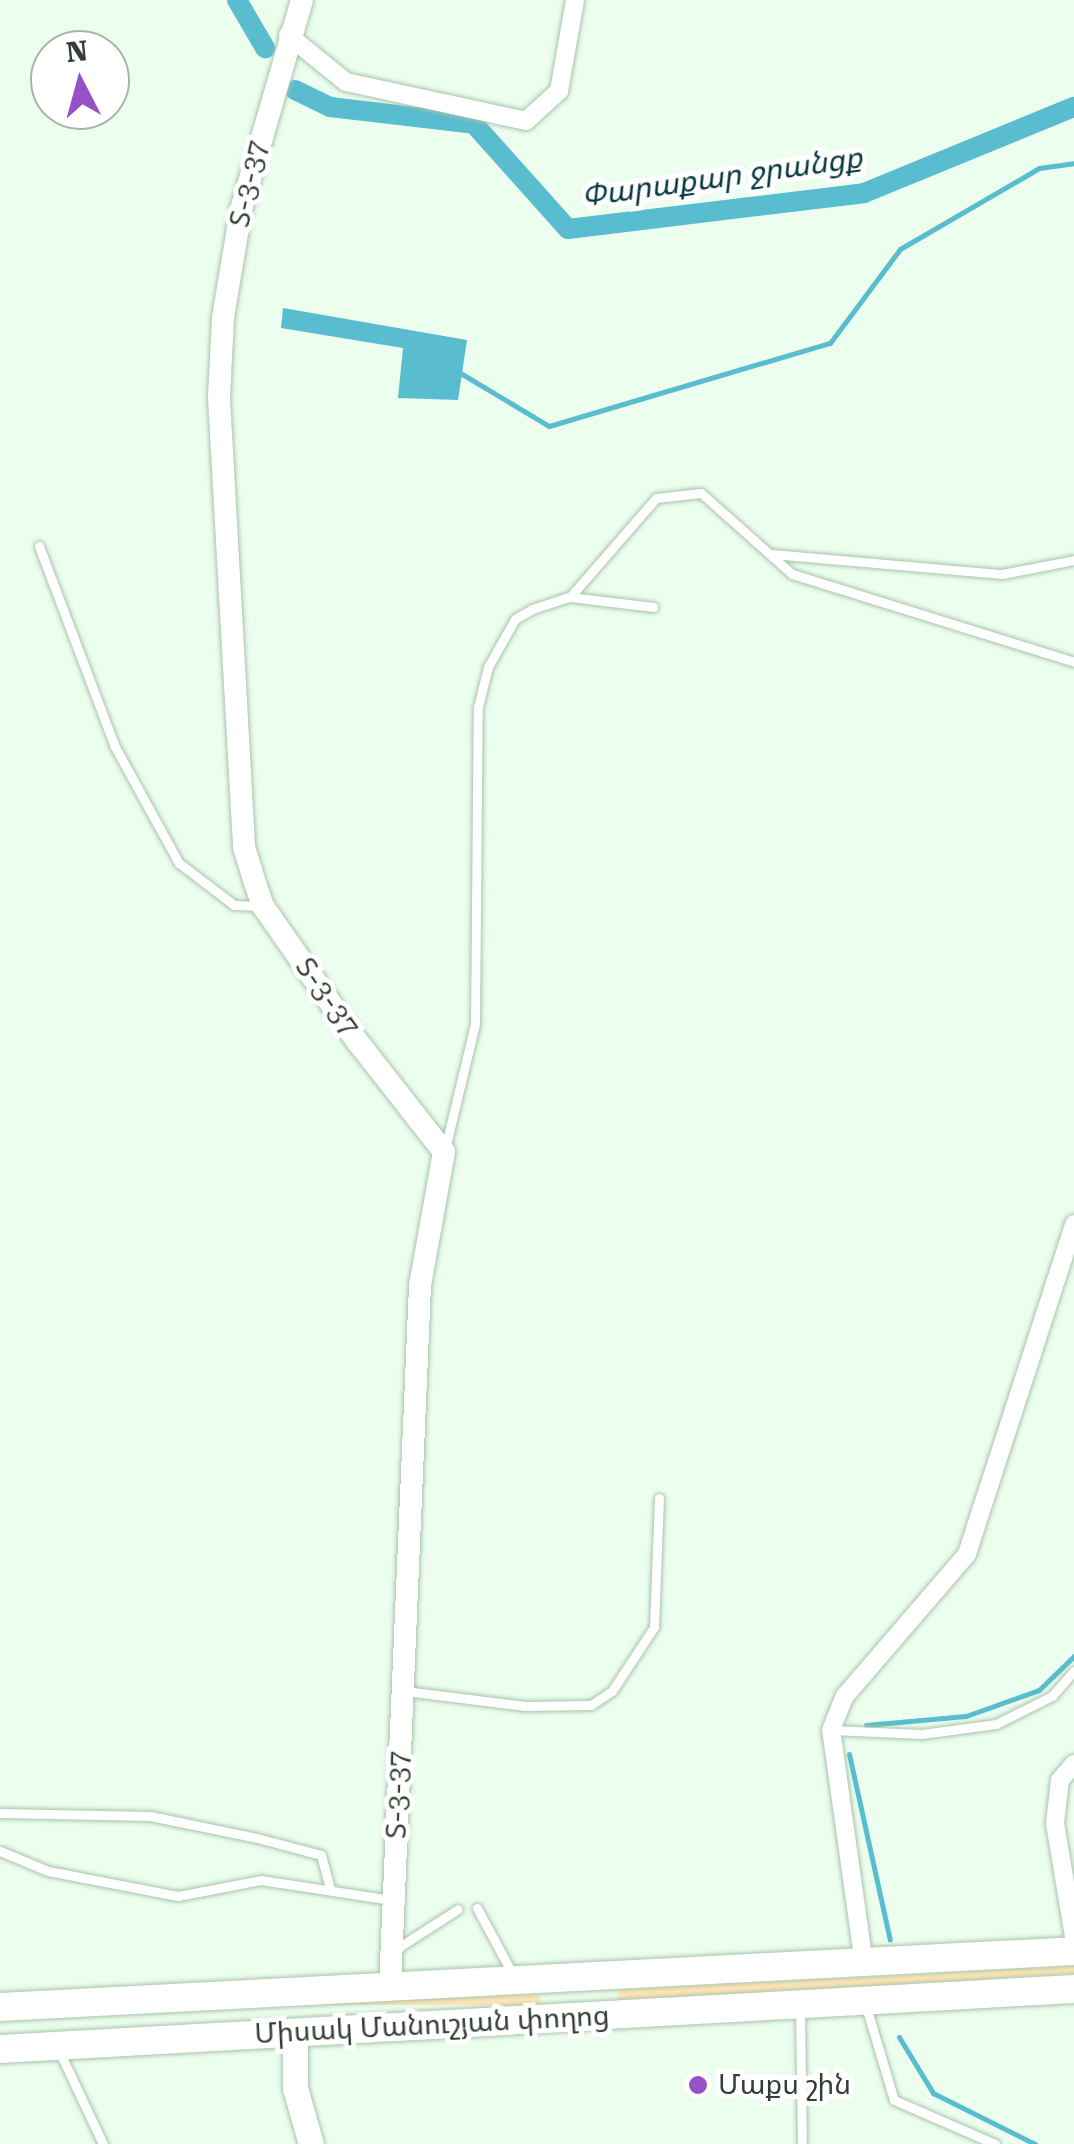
<!DOCTYPE html>
<html>
<head>
<meta charset="utf-8">
<style>
	body { margin:0 }
	#map { position:relative; width:1074px; height:2144px; overflow:hidden; background:#ecfeee; font-family:"Roboto Serif","Noto Sans Armenian",serif }
	div>[style] { position:absolute }
	.green>* { inset:0; background:#ffe5b6; transform-origin:0 0 }
	.water>* { inset:0; background:#59bccf }
	.stream>* { height:5px; margin:-2.5px; padding:0 2.5px; transform-origin:2.5px; border-radius:2.5px; background:#59bccf }
	.canal>* { height:20px; margin:-10px; padding:0 10px; transform-origin:10px; border-radius:10px; background:#59bccf }
	.roads { filter:drop-shadow(0 0 2px #a8c4aa) drop-shadow(0 0 2px #a8c4aa) }
	.service>* { height:9px; margin:-4.5px; padding:0 4.5px; transform-origin:4.5px; border-radius:4.5px; background:#fff }
	.minor>* { height:18px; margin:-9px; padding:0 9px; transform-origin:9px; border-radius:9px; background:#fff }
	.secondary>* { height:22px; margin:-11px; padding:0 11px; transform-origin:11px; border-radius:11px; background:#fff }
	.primary>* { height:25px; margin:-12.5px; padding:0 12.5px; transform-origin:12.5px; border-radius:12.5px; background:#fff }
	.trunk>* { height:28px; margin:-14px; padding:0 14px; transform-origin:14px; border-radius:14px; background:#fff }
	.dots>* { width:28px; height:28px; translate:-50% -50%; box-sizing:border-box; border:5px solid #fff; border-radius:50% }
	span { translate:-50% -50%; white-space:nowrap; text-align:center; line-height:1.15; -webkit-text-stroke:10px #fff; paint-order:stroke }
	.street-label { font-size:28px; color:#333e34 }
	.poi-label { font-size:28px; color:#333e34 }
	.left { translate:0 -50%; text-align:left }
	.water-label { font-size:30px; color:#083841; font-style:italic }
	.north { position:absolute; left:30px; top:30px; width:100px; height:100px; box-sizing:border-box; background:#fff; border:2px solid #adb2ae; border-radius:50%; rotate:354deg; font-size:28px; font-weight:700; line-height:40px; text-align:center; color:#333e34 }
	.north::after { content:''; display:block; margin:auto; width:35px; height:45px; background:#9551c6; clip-path:polygon(50% 0,100% 100%,50% 72%,0 100%) }
</style>
</head>
<body>
<div id="map">
	<div class="green">
		<div style="clip-path:polygon(1074px 1966px,1074px 1974px,619px 2000px,618px 1990px)"></div>
		<div style="left:540px;top:1995px;width:10px;height:541px;rotate:90deg"></div>
	</div>
	<div class="water">
		<div style="clip-path:polygon(283px 308px,467px 340px,458px 400px,398px 398px,403px 348px,281px 328px)"></div>
	</div>
	<div class="stream">
		<div style="left:462px;top:374px;width:101px;rotate:30.9deg"></div>
		<div style="left:549px;top:426px;width:293px;rotate:-16.5deg"></div>
		<div style="left:830px;top:343px;width:117px;rotate:-53.3deg"></div>
		<div style="left:900px;top:249px;width:161px;rotate:-30.2deg"></div>
		<div style="left:1039px;top:168px;width:35px;rotate:-8deg"></div>
		<div style="left:866px;top:1725px;width:100px;rotate:-5.1deg"></div>
		<div style="left:966px;top:1716px;width:77px;rotate:-19.6deg"></div>
		<div style="left:1039px;top:1690px;width:49px;rotate:-44.2deg"></div>
		<div style="left:849px;top:1754px;width:190px;rotate:77.6deg"></div>
		<div style="left:899px;top:2037px;width:66px;rotate:58.7deg"></div>
		<div style="left:933px;top:2093px;width:114px;rotate:26.6deg"></div>
	</div>
	<div class="canal">
		<div style="left:237px;top:0;width:56px;rotate:59.7deg"></div>
		<div style="left:295px;top:90px;width:39px;rotate:26deg"></div>
		<div style="left:330px;top:107px;width:145px;rotate:6.7deg"></div>
		<div style="left:474px;top:124px;width:141px;rotate:48.2deg"></div>
		<div style="left:568px;top:229px;width:298px;rotate:-6.9deg"></div>
		<div style="left:864px;top:193px;width:227px;rotate:-22.3deg"></div>
	</div>
	<div class="roads">
		<div class="service">
			<div style="left:39px;top:546px;width:213px;rotate:69.3deg"></div>
			<div style="left:114px;top:745px;width:135px;rotate:61.2deg"></div>
			<div style="left:179px;top:863px;width:69px;rotate:37.4deg"></div>
			<div style="left:234px;top:905px;width:27px;rotate:2deg"></div>
			<div style="left:772px;top:554px;width:231px;rotate:5deg"></div>
			<div style="left:1002px;top:574px;width:73px;rotate:-11deg"></div>
			<div style="left:570px;top:597px;width:131px;rotate:-49deg"></div>
			<div style="left:656px;top:498px;width:45px;rotate:-6.3deg"></div>
			<div style="left:701px;top:493px;width:122px;rotate:41.7deg"></div>
			<div style="left:792px;top:574px;width:295px;rotate:17.3deg"></div>
			<div style="left:445px;top:1149px;width:129px;rotate:-76.5deg"></div>
			<div style="left:475px;top:1024px;width:317px;rotate:-89.5deg"></div>
			<div style="left:478px;top:707px;width:41px;rotate:-76deg"></div>
			<div style="left:488px;top:667px;width:55px;rotate:-60.6deg"></div>
			<div style="left:515px;top:619px;width:20px;rotate:-30deg"></div>
			<div style="left:532px;top:609px;width:40px;rotate:-18deg"></div>
			<div style="left:570px;top:597px;width:84px;rotate:6.9deg"></div>
			<div style="left:405px;top:1691px;width:121px;rotate:7.1deg"></div>
			<div style="left:525px;top:1706px;width:66px;rotate:-0.9deg"></div>
			<div style="left:591px;top:1705px;width:25px;rotate:-34deg"></div>
			<div style="left:612px;top:1691px;width:77px;rotate:-56.7deg"></div>
			<div style="left:654px;top:1627px;width:129px;rotate:-87.8deg"></div>
			<div style="left:831px;top:1730px;width:91px;rotate:2.5deg"></div>
			<div style="left:922px;top:1734px;width:75px;rotate:-7.7deg"></div>
			<div style="left:996px;top:1724px;width:63px;rotate:-26.6deg"></div>
			<div style="left:1052px;top:1696px;width:33px;rotate:-49deg"></div>
			<div style="left:0;top:1813px;width:150px;rotate:1.1deg"></div>
			<div style="left:150px;top:1816px;width:109px;rotate:11.6deg"></div>
			<div style="left:257px;top:1838px;width:66px;rotate:14.9deg"></div>
			<div style="left:321px;top:1855px;width:34px;rotate:75deg"></div>
			<div style="left:0;top:1851px;width:52px;rotate:22.6deg"></div>
			<div style="left:48px;top:1871px;width:132px;rotate:10.9deg"></div>
			<div style="left:178px;top:1896px;width:85px;rotate:-10.9deg"></div>
			<div style="left:261px;top:1880px;width:132px;rotate:8.7deg"></div>
			<div style="left:477px;top:1908px;width:74px;rotate:61.7deg"></div>
			<div style="left:393px;top:1951px;width:77px;rotate:-32.9deg"></div>
			<div style="left:865px;top:2003px;width:101px;rotate:73.4deg"></div>
			<div style="left:894px;top:2100px;width:110px;rotate:23.5deg"></div>
			<div style="left:800px;top:2007px;width:137px;rotate:89.2deg"></div>
			<div style="left:60px;top:2053px;width:101px;rotate:64.7deg"></div>
		</div>
		<div class="minor">
			<div style="left:288px;top:35px;width:75px;rotate:39deg"></div>
			<div style="left:346px;top:82px;width:184px;rotate:12.2deg"></div>
			<div style="left:526px;top:121px;width:45px;rotate:-42.3deg"></div>
			<div style="left:559px;top:91px;width:92px;rotate:-80deg"></div>
			<div style="left:1074px;top:1764px;width:21px;rotate:131deg"></div>
			<div style="left:1060px;top:1780px;width:43px;rotate:96.6deg"></div>
			<div style="left:1055px;top:1823px;width:116px;rotate:80.5deg"></div>
			<div style="left:864px;top:1964px;width:236px;rotate:-98deg"></div>
			<div style="left:831px;top:1730px;width:37px;rotate:-68deg"></div>
			<div style="left:845px;top:1696px;width:187px;rotate:-49.3deg"></div>
			<div style="left:967px;top:1554px;width:347px;rotate:-72deg"></div>
		</div>
		<div class="secondary">
			<div style="left:302px;top:0;width:219px;rotate:106.2deg"></div>
			<div style="left:241px;top:210px;width:109px;rotate:99.5deg"></div>
			<div style="left:223px;top:318px;width:80px;rotate:92.9deg"></div>
			<div style="left:219px;top:398px;width:450px;rotate:86.8deg"></div>
			<div style="left:244px;top:847px;width:34px;rotate:73deg"></div>
			<div style="left:254px;top:880px;width:28px;rotate:71deg"></div>
			<div style="left:263px;top:906px;width:165px;rotate:55.2deg"></div>
			<div style="left:357px;top:1041px;width:141px;rotate:51.9deg"></div>
			<div style="left:444px;top:1152px;width:136px;rotate:100.2deg"></div>
			<div style="left:420px;top:1286px;width:702px;rotate:92.45deg"></div>
		</div>
		<div class="primary">
			<div style="left:295px;top:2032px;width:56px;rotate:90deg"></div>
			<div style="left:295px;top:2088px;width:58px;rotate:74.1deg"></div>
		</div>
		<div class="trunk">
			<div style="left:0;top:2007px;width:1075px;rotate:-2.98deg"></div>
			<div style="left:0;top:2049px;width:1076px;rotate:-3.2deg"></div>
		</div>
	</div>
	<div class="dots">
		<div style="left:698px;top:2085px;background:#9551c6"></div>
	</div>
	<div class="street-label">
		<span style="left:249px;top:184px;rotate:-77deg">Տ-3-37</span>
		<span style="left:327px;top:997px;rotate:55deg">Տ-3-37</span>
		<span style="left:398px;top:1795px;rotate:-88deg">Տ-3-37</span>
		<span style="left:432px;top:2025px;rotate:-3deg">Միսակ Մանուշյան փողոց</span>
	</div>
	<div class="poi-label">
		<span class="left" style="left:718px;top:2085px">Մաքս շին</span>
	</div>
	<div class="water-label">
		<span style="left:722px;top:177px;rotate:-8deg">Փարաքար ջրանցք</span>
	</div>
	<div class="north">N</div>
</div>
</body>
</html>
